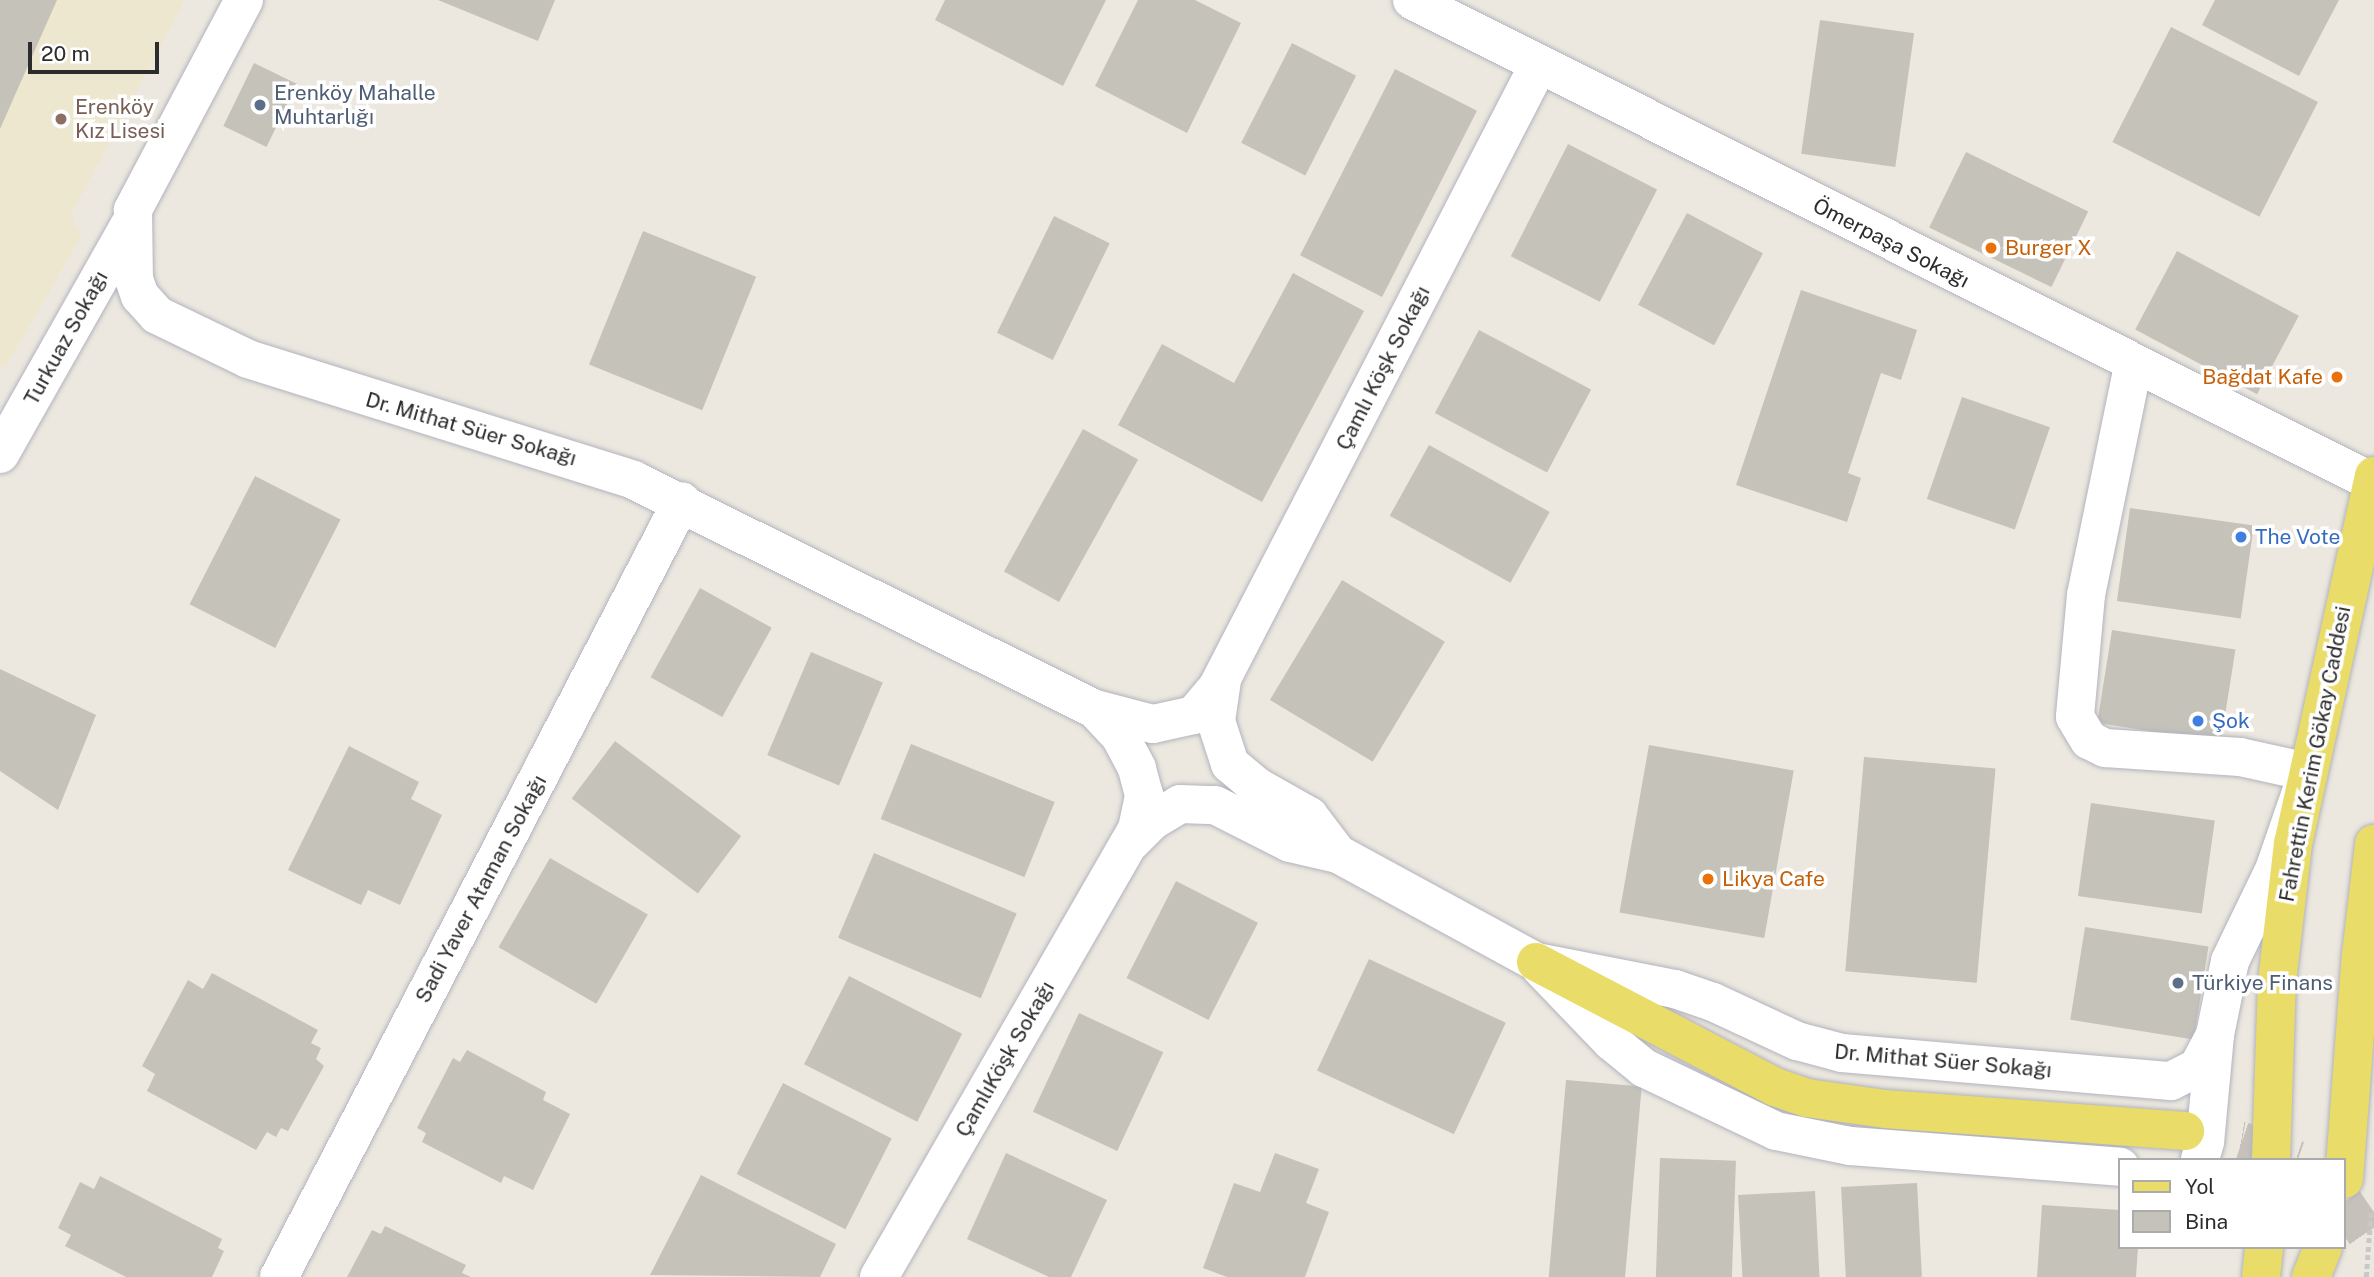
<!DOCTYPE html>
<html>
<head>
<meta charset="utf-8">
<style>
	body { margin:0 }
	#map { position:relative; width:2374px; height:1277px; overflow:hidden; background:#ece8df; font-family:"Public Sans",sans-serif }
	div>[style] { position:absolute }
	.education>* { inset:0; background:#ede7d0 }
	.building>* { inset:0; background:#c5c2ba; transform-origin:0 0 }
	.major-tunnel>* { height:38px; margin-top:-19px; transform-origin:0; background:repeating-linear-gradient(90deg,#c6c2bb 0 38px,transparent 0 57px) }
	.path>* { height:4.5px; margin-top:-2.25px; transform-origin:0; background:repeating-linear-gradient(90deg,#c8c8c8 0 5px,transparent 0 8.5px) }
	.roads { filter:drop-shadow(0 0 2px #b2b3be) drop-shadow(0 0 2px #b2b3be) }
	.minor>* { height:38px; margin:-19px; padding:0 19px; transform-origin:19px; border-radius:19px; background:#fff }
	.major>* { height:38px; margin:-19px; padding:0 19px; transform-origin:19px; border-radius:19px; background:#e9dc68 }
	.dots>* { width:19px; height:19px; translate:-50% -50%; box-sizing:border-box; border:4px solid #fff; border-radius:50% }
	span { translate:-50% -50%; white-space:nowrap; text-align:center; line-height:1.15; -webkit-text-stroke:7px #fff; paint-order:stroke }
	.service-label { font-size:21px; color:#4e5e75 }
	.left { translate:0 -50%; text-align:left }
	.education-label { font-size:21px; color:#785e54 }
	.street-label { font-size:21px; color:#2c2c2c }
	.food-label { font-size:21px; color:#c56008 }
	.right { translate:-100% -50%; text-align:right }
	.shop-label { font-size:21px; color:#366cbe }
	.legend { position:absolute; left:2118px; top:1158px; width:228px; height:91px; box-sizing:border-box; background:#fff; border:2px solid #ababab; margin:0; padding:9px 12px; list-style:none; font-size:21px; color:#2c2c2c }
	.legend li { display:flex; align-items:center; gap:14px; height:35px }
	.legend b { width:35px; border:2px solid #ababab }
	.scale { position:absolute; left:28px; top:42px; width:131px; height:32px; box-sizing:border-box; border:4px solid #2c2c2c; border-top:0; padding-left:9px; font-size:21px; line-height:24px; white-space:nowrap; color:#2c2c2c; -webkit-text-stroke:5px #fff; paint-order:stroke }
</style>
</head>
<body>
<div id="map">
	<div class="education">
		<div style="clip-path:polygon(0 0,185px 0,71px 215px,82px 235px,7px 365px,0 367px)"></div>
	</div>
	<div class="building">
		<div style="clip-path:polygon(0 0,57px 0,0 129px)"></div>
		<div style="clip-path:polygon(438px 0,555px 0,538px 41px)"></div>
		<div style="clip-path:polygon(945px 0,1106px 0,1063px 86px,935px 20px)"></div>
		<div style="clip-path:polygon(1138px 0,1195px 0,1241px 23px,1187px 133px,1095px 86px)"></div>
		<div style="clip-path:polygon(2215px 0,2339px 0,2299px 76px,2202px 25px)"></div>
		<div style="left:1820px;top:20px;width:95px;height:135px;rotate:8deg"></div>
		<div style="left:2171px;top:27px;width:165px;height:129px;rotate:27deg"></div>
		<div style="left:1292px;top:43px;width:72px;height:112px;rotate:27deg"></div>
		<div style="left:254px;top:63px;width:48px;height:70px;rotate:26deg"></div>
		<div style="left:1395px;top:69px;width:92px;height:209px;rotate:27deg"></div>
		<div style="left:1568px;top:144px;width:100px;height:126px;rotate:27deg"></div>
		<div style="left:1966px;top:152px;width:136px;height:84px;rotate:26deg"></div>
		<div style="left:1687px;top:213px;width:86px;height:104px;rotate:28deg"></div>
		<div style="left:1054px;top:216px;width:62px;height:130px;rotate:26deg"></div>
		<div style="left:643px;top:231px;width:122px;height:144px;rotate:22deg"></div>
		<div style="left:2177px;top:251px;width:138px;height:89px;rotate:28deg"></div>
		<div style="clip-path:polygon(1293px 273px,1364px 311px,1262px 502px,1118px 425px,1162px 344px,1234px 383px)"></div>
		<div style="clip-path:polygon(1801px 290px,1917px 330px,1901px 380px,1881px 373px,1848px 473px,1861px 478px,1847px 522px,1736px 485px)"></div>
		<div style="left:1479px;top:330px;width:127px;height:94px;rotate:28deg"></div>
		<div style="left:1962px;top:397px;width:93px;height:108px;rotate:19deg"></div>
		<div style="left:1083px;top:429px;width:63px;height:163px;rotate:29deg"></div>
		<div style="left:1429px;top:445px;width:138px;height:81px;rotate:29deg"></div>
		<div style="left:255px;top:476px;width:96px;height:144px;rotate:27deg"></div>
		<div style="left:2130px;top:508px;width:125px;height:94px;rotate:8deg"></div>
		<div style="left:1342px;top:580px;width:120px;height:140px;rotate:31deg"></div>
		<div style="left:700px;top:588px;width:82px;height:102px;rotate:29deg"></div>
		<div style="left:2112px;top:630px;width:125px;height:94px;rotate:9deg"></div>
		<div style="left:811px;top:652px;width:78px;height:112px;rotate:23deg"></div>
		<div style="clip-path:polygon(0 669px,96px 715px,58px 810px,0 771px)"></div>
		<div style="left:615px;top:741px;width:158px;height:72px;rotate:37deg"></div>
		<div style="left:911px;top:744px;width:155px;height:81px;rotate:22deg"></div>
		<div style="left:1649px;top:745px;width:147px;height:170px;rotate:10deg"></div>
		<div style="clip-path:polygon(349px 746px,419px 782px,411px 799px,442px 815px,400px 905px,368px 890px,361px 905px,288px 870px)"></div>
		<div style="left:1864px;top:757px;width:132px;height:215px;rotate:5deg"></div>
		<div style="left:2091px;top:803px;width:125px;height:94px;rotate:8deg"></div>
		<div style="left:874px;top:853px;width:155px;height:92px;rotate:23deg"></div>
		<div style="left:550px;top:858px;width:113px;height:103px;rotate:30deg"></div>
		<div style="left:1176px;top:881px;width:92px;height:109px;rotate:27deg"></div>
		<div style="left:2085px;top:927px;width:125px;height:94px;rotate:9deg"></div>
		<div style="left:1369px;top:959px;width:151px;height:123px;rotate:25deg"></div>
		<div style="clip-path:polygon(212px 973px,318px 1030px,311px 1043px,321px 1048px,316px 1059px,324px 1066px,288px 1131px,281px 1128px,276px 1137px,267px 1132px,256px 1150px,147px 1091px,155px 1074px,142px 1066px,188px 980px,203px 989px)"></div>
		<div style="left:849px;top:976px;width:127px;height:99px;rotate:27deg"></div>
		<div style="left:1079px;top:1013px;width:93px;height:109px;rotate:25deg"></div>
		<div style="clip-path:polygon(467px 1050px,546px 1092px,543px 1100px,570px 1114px,533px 1190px,504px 1176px,501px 1183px,422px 1142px,426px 1133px,417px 1128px,453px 1058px,460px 1062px)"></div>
		<div style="left:1566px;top:1080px;width:76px;height:198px;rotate:5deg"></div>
		<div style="left:783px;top:1083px;width:122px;height:102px;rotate:27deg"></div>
		<div style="clip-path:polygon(1006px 1153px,1107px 1200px,1071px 1277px,1049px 1277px,967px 1239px)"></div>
		<div style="clip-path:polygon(1275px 1153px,1319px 1169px,1306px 1203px,1329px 1212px,1305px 1277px,1227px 1277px,1203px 1268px,1234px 1183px,1260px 1192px)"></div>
		<div style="left:1660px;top:1158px;width:76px;height:119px;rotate:2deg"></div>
		<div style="clip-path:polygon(701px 1175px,836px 1244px,820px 1277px,650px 1275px)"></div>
		<div style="clip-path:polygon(100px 1176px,222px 1239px,218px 1248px,224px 1251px,212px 1277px,126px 1277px,65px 1246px,71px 1235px,58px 1228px,80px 1182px,94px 1189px)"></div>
		<div style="left:1917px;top:1183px;width:94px;height:76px;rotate:87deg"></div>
		<div style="left:1815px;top:1191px;width:86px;height:77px;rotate:87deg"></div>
		<div style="clip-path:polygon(2042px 1205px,2120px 1210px,2120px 1247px,2138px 1247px,2136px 1277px,2037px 1277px)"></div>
		<div style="clip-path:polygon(385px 1226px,466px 1265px,462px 1273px,471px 1277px,347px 1277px,372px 1230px,381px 1234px)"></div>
	</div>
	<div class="major-tunnel">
		<div style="left:2185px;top:1131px;width:58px;rotate:10deg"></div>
		<div style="left:2242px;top:1141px;width:59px;rotate:18.7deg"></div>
		<div style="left:2344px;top:1202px;width:53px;rotate:55.7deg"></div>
	</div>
	<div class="path">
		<div style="left:2366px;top:1277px;width:67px;rotate:-85.7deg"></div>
	</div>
	<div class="roads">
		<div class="minor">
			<div style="left:244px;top:0;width:238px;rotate:117.9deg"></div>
			<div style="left:133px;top:210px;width:69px;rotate:89.2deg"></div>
			<div style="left:134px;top:279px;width:18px;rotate:71deg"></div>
			<div style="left:140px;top:296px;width:25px;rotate:48deg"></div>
			<div style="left:157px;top:315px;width:101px;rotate:25.8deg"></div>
			<div style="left:248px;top:359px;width:404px;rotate:17.4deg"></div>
			<div style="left:633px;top:480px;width:516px;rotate:26.37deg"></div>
			<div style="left:1095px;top:709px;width:60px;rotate:14.5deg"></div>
			<div style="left:1153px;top:724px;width:42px;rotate:-12.4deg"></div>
			<div style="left:1194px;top:715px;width:38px;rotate:-50deg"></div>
			<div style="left:1218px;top:686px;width:700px;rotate:-62.7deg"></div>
			<div style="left:1412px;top:0;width:1074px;rotate:26.66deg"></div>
			<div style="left:2133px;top:366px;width:234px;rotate:101.6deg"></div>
			<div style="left:2086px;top:595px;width:122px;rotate:95.2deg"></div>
			<div style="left:2075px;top:717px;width:27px;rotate:59deg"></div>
			<div style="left:2089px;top:740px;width:18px;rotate:27deg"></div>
			<div style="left:2105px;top:748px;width:135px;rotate:3.8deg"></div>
			<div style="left:2240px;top:757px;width:70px;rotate:12.4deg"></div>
			<div style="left:2308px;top:772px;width:104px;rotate:109.1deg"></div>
			<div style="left:2274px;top:870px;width:101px;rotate:115.8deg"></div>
			<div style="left:2230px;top:961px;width:76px;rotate:101.5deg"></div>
			<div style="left:2215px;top:1035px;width:107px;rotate:95.3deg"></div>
			<div style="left:2205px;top:1142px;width:19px;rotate:106deg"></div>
			<div style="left:0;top:454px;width:264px;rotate:-60.5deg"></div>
			<div style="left:1222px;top:680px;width:41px;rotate:98.3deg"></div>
			<div style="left:1216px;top:721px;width:45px;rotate:72deg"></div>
			<div style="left:1230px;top:764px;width:34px;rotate:40deg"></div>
			<div style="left:1256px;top:786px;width:61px;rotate:29.5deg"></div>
			<div style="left:1309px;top:816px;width:48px;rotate:52.7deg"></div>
			<div style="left:1131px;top:842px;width:30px;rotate:-45deg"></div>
			<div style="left:1152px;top:821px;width:33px;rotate:-31deg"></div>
			<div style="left:1180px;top:804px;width:35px;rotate:2deg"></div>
			<div style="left:1215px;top:805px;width:84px;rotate:26.9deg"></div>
			<div style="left:1290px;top:843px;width:49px;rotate:12.9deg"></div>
			<div style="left:1338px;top:854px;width:226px;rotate:28.6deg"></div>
			<div style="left:1536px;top:962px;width:142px;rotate:11deg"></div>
			<div style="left:1675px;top:989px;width:40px;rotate:18.9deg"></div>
			<div style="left:1713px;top:1002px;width:93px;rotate:24.9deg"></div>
			<div style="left:1797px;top:1041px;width:47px;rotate:14.9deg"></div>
			<div style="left:1842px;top:1053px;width:330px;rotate:4.9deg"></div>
			<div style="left:2171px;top:1081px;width:30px;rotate:-27deg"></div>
			<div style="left:2198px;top:1067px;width:36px;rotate:-62deg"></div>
			<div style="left:1540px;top:967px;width:103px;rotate:46.2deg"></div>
			<div style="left:1611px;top:1041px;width:43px;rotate:39.3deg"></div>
			<div style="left:1644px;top:1068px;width:146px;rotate:25.5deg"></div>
			<div style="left:1776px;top:1131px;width:76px;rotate:11.5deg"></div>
			<div style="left:1850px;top:1146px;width:271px;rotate:4.4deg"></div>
			<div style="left:279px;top:1277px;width:874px;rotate:-62.56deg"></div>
			<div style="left:879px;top:1277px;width:517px;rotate:-60.06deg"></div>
			<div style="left:1137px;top:829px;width:35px;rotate:-78deg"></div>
			<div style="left:1144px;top:795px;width:28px;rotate:-105deg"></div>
			<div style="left:1137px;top:768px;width:36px;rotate:-118deg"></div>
			<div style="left:1120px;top:736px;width:37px;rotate:-133deg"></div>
		</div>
		<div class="major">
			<div style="left:1536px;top:962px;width:270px;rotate:27.6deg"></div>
			<div style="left:1775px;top:1087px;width:34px;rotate:19deg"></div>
			<div style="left:1807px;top:1098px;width:79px;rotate:8deg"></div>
			<div style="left:1885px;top:1109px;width:301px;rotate:4.2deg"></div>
			<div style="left:2271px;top:1160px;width:178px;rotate:-88.1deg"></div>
			<div style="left:2277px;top:982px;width:139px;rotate:-83.4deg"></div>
			<div style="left:2293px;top:844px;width:377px;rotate:-77.6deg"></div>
			<div style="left:2344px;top:1179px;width:225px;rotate:-85.7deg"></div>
			<div style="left:2361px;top:955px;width:112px;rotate:-83.3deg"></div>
			<div style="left:2261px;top:1277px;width:30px;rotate:-84deg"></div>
			<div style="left:2311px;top:1277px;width:32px;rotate:-68deg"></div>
		</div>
	</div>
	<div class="dots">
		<div style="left:260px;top:105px;background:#5c6f8a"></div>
		<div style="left:61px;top:119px;background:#8d6e63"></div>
		<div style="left:1991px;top:248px;background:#e8710a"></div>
		<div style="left:2337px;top:377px;background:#e8710a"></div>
		<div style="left:2241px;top:537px;background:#3f7fe0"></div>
		<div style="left:2198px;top:721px;background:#3f7fe0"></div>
		<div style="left:1708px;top:879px;background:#e8710a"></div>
		<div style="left:2178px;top:983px;background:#5c6f8a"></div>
	</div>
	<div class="service-label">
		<span class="left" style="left:274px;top:105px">Erenköy Mahalle<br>Muhtarlığı</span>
		<span class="left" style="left:2192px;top:983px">Türkiye Finans</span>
	</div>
	<div class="education-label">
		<span class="left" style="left:75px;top:119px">Erenköy<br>Kız Lisesi</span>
	</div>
	<div class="street-label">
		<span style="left:1891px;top:243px;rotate:27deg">Ömerpaşa Sokağı</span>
		<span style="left:66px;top:338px;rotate:-61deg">Turkuaz Sokağı</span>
		<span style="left:1383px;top:368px;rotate:-63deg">Çamlı Köşk Sokağı</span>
		<span style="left:471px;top:429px;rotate:16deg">Dr. Mithat Süer Sokağı</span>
		<span style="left:2315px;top:754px;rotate:-79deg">Fahrettin Kerim Gökay Caddesi</span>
		<span style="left:481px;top:889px;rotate:-62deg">Sadi Yaver Ataman Sokağı</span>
		<span style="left:1005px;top:1059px;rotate:-60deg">ÇamlıKöşk Sokağı</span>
		<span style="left:1943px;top:1061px;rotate:5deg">Dr. Mithat Süer Sokağı</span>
	</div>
	<div class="food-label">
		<span class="left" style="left:2005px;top:248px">Burger X</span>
		<span class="right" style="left:2323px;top:377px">Bağdat Kafe</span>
		<span class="left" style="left:1722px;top:879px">Likya Cafe</span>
	</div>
	<div class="shop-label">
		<span class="left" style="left:2255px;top:537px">The Vote</span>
		<span class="left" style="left:2212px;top:721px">Şok</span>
	</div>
	<ul class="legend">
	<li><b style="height:9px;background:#e9dc68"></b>Yol</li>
	<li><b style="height:19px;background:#c5c2ba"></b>Bina</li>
	</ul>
	<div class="scale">20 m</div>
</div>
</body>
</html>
